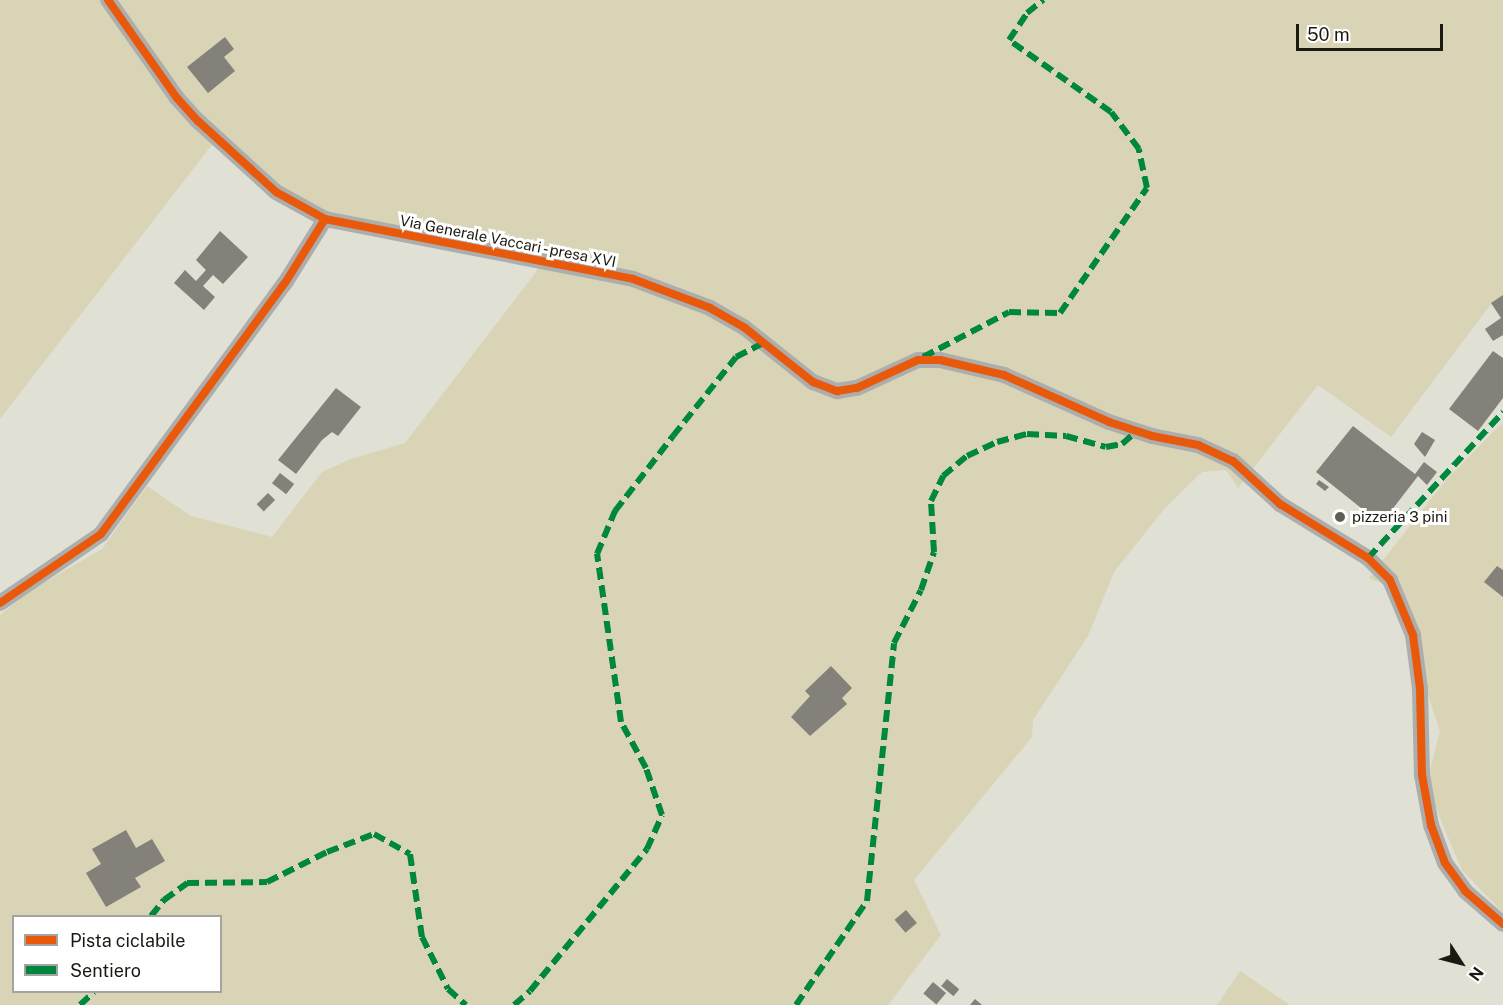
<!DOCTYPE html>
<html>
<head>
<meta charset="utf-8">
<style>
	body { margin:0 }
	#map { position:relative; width:1503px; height:1005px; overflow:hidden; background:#e1e0d5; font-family:"Public Sans",sans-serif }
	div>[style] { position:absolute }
	.green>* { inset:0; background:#d9d4b5 }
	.building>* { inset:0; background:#838179; transform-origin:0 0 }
	.minor>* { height:16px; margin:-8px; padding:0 8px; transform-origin:8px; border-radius:8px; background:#acaeae }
	.quiet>* { height:6px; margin-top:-3px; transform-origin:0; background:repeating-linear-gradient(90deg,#00873e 0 12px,transparent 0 18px) }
	.cycleway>* { height:8px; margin:-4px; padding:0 4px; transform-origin:4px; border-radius:4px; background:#e8590c }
	.dots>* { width:16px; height:16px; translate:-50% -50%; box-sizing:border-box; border:3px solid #fff; border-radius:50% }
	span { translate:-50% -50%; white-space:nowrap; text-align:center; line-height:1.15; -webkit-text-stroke:6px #fff; paint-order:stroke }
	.street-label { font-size:15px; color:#1b1a12 }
	.poi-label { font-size:15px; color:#1b1a12 }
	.left { translate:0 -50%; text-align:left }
	.legend { position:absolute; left:12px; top:915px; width:210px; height:78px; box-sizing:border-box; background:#fff; border:2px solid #a4a3a0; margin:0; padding:8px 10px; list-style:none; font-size:18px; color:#1b1a12 }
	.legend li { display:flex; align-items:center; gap:12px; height:30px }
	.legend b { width:30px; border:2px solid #a4a3a0 }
	.north { position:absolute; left:1431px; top:933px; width:60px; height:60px; -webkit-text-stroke:4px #fff; paint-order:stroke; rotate:126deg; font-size:16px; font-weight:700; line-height:24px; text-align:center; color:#1b1a12 }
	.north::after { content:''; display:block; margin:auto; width:21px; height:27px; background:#1b1a12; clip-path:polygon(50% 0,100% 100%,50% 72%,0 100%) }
	.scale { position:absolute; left:1296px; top:24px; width:147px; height:27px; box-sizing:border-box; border:3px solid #1b1a12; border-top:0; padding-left:8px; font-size:18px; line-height:21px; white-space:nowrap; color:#1b1a12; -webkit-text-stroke:4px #fff; paint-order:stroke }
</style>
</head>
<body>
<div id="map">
	<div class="green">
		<div style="clip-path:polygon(evenodd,0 0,1503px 0,1503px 311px,1491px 304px,1391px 437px,1318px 385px,1238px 488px,1226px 470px,1202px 472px,1165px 508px,1114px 572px,1088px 636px,1033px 720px,1032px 737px,914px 880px,941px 935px,888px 1005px,0 1005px,0 615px,28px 592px,102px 549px,147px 486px,191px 516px,272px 537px,322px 472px,351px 459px,405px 443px,536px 272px,544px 252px,320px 212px,266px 179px,221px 133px,0 419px,0 0,14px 916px,220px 916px,220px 992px,14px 992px,14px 916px)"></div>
		<div style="clip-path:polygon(1503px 422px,1503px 913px,1462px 870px,1441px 821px,1430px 789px,1430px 770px,1440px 731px,1392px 588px,1369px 578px,1446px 480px)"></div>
		<div style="clip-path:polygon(1240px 971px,1290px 1005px,1217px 1005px)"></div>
	</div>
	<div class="building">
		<div style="clip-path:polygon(225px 37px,234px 49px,224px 57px,235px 71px,208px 93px,187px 67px)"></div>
		<div style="clip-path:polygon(220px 231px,248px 257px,223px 284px,213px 275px,203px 286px,215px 297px,204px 310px,174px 283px,185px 270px,196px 281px,206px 270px,196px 260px)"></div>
		<div style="clip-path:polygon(1503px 295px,1503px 335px,1493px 341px,1485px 329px,1501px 318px,1491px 303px)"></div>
		<div style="clip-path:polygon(1493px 351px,1503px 358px,1503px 398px,1478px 431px,1449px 409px)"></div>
		<div style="clip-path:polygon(336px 388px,361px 407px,338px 436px,332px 432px,322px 440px,296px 474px,278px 460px)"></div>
		<div style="clip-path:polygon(1353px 426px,1415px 474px,1424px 462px,1437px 472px,1427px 485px,1418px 476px,1381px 524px,1316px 472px)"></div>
		<div style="clip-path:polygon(1422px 432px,1435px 440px,1425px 457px,1414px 444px)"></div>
		<div style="left:280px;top:473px;width:18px;height:13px;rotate:38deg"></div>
		<div style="clip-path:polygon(1319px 480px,1329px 487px,1325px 491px,1316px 484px)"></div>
		<div style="left:268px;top:493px;width:10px;height:16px;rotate:45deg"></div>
		<div style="clip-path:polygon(1497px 566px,1503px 570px,1503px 597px,1484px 582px)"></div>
		<div style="clip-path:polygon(831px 666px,852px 688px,842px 698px,847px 704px,810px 736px,791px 717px,810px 696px,805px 691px)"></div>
		<div style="clip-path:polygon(126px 830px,136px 848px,152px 839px,165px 861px,135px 878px,141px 887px,106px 907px,86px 873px,101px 864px,92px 849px)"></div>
		<div style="left:906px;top:910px;width:17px;height:15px;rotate:50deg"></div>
		<div style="left:947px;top:979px;width:16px;height:9px;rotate:40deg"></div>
		<div style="left:933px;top:982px;width:17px;height:15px;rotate:40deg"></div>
		<div style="clip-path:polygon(975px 999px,982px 1005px,970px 1005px)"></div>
	</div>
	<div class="minor">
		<div style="left:108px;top:0;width:120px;rotate:54.9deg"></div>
		<div style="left:177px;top:98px;width:31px;rotate:48deg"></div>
		<div style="left:198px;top:121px;width:105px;rotate:42.3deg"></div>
		<div style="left:276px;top:192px;width:56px;rotate:28.9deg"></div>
		<div style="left:325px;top:219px;width:314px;rotate:11deg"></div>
		<div style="left:633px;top:279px;width:82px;rotate:20.6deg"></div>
		<div style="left:710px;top:308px;width:40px;rotate:29.7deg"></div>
		<div style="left:745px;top:328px;width:87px;rotate:38.5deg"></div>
		<div style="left:813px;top:382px;width:26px;rotate:21deg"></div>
		<div style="left:837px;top:391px;width:20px;rotate:-9deg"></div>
		<div style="left:857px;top:388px;width:67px;rotate:-24.7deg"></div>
		<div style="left:918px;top:360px;width:22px"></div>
		<div style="left:940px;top:360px;width:66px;rotate:13.2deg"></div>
		<div style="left:1004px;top:375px;width:115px;rotate:24.1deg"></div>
		<div style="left:1109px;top:422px;width:45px;rotate:18deg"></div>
		<div style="left:1152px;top:436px;width:47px;rotate:11.1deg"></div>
		<div style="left:1198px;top:445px;width:38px;rotate:25deg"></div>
		<div style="left:1233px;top:461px;width:64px;rotate:42.5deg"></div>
		<div style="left:1280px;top:504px;width:103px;rotate:31.5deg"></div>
		<div style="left:1368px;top:558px;width:31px;rotate:45deg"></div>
		<div style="left:1390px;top:580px;width:60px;rotate:67.3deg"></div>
		<div style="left:1413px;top:635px;width:54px;rotate:82.6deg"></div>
		<div style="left:1420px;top:689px;width:86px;rotate:88.7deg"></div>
		<div style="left:1422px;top:775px;width:51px;rotate:79.8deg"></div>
		<div style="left:1431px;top:825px;width:40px;rotate:69.8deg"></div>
		<div style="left:1445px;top:863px;width:34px;rotate:54deg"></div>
		<div style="left:1465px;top:891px;width:50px;rotate:41deg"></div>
		<div style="left:0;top:603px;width:122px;rotate:-34.3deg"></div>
		<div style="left:101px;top:534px;width:311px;rotate:-53.8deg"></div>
		<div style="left:285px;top:283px;width:75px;rotate:-58deg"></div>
	</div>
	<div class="quiet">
		<div style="left:923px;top:357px;width:97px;rotate:-27.6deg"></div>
		<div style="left:1009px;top:312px;width:51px;rotate:1.1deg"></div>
		<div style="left:1060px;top:313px;width:152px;rotate:-55.2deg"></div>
		<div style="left:1147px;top:188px;width:40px;rotate:-102deg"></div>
		<div style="left:1139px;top:149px;width:46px;rotate:-127.1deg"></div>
		<div style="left:1111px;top:112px;width:125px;rotate:-144.8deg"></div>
		<div style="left:1009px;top:40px;width:32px;rotate:-56deg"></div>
		<div style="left:1027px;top:13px;width:21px;rotate:-39deg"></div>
		<div style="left:1368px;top:558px;width:199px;rotate:-47.2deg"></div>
		<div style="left:151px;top:916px;width:21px;rotate:-51deg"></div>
		<div style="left:164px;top:900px;width:29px;rotate:-36deg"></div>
		<div style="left:187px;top:883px;width:80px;rotate:-0.7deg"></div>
		<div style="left:267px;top:882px;width:67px;rotate:-26.6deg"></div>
		<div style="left:327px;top:852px;width:50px;rotate:-21deg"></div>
		<div style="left:374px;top:834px;width:41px;rotate:29.1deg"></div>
		<div style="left:410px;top:854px;width:84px;rotate:81.8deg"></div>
		<div style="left:422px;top:937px;width:58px;rotate:63.4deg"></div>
		<div style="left:448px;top:989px;width:24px;rotate:42deg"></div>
		<div style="left:80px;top:1005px;width:19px;rotate:-43deg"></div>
		<div style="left:514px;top:1005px;width:21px;rotate:-41deg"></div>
		<div style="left:530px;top:991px;width:184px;rotate:-50.5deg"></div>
		<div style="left:647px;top:849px;width:37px;rotate:-66deg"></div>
		<div style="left:662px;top:815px;width:50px;rotate:-108.8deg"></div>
		<div style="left:646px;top:768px;width:52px;rotate:-118.5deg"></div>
		<div style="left:621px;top:722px;width:170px;rotate:-98.1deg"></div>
		<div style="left:597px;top:554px;width:47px;rotate:-67.3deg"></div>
		<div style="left:615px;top:511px;width:95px;rotate:-52.3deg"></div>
		<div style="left:673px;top:436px;width:101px;rotate:-51.4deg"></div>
		<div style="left:736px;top:357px;width:34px;rotate:-27deg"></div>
		<div style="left:796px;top:1005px;width:126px;rotate:-55.7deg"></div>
		<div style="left:867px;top:901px;width:259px;rotate:-84deg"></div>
		<div style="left:894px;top:643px;width:59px;rotate:-63deg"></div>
		<div style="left:921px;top:590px;width:40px;rotate:-71.1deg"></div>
		<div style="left:934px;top:552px;width:51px;rotate:-93.4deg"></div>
		<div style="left:931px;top:501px;width:28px;rotate:-64deg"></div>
		<div style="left:943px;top:476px;width:31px;rotate:-40deg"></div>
		<div style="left:967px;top:456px;width:33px;rotate:-25deg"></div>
		<div style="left:997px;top:442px;width:31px;rotate:-15deg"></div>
		<div style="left:1027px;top:434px;width:39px;rotate:3deg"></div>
		<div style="left:1066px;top:436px;width:41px;rotate:15.4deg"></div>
		<div style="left:1106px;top:447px;width:16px;rotate:-11deg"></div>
		<div style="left:1122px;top:444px;width:20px;rotate:-41deg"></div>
	</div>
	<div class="cycleway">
		<div style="left:108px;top:0;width:120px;rotate:54.9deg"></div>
		<div style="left:177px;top:98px;width:31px;rotate:48deg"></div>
		<div style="left:198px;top:121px;width:105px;rotate:42.3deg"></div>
		<div style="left:276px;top:192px;width:56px;rotate:28.9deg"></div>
		<div style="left:325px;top:219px;width:314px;rotate:11deg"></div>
		<div style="left:633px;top:279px;width:82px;rotate:20.6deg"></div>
		<div style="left:710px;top:308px;width:40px;rotate:29.7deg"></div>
		<div style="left:745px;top:328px;width:87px;rotate:38.5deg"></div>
		<div style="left:813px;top:382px;width:26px;rotate:21deg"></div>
		<div style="left:837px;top:391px;width:20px;rotate:-9deg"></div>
		<div style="left:857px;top:388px;width:67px;rotate:-24.7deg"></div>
		<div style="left:918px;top:360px;width:22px"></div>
		<div style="left:940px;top:360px;width:66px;rotate:13.2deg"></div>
		<div style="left:1004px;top:375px;width:115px;rotate:24.1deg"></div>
		<div style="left:1109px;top:422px;width:45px;rotate:18deg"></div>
		<div style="left:1152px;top:436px;width:47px;rotate:11.1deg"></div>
		<div style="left:1198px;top:445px;width:38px;rotate:25deg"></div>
		<div style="left:1233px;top:461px;width:64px;rotate:42.5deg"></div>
		<div style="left:1280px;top:504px;width:103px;rotate:31.5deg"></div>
		<div style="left:1368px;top:558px;width:31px;rotate:45deg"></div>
		<div style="left:1390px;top:580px;width:60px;rotate:67.3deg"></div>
		<div style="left:1413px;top:635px;width:54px;rotate:82.6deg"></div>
		<div style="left:1420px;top:689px;width:86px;rotate:88.7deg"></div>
		<div style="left:1422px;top:775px;width:51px;rotate:79.8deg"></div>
		<div style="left:1431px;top:825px;width:40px;rotate:69.8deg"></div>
		<div style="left:1445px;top:863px;width:34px;rotate:54deg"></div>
		<div style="left:1465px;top:891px;width:50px;rotate:41deg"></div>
		<div style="left:0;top:603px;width:122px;rotate:-34.3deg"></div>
		<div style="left:101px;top:534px;width:311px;rotate:-53.8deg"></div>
		<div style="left:285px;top:283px;width:75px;rotate:-58deg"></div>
	</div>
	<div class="dots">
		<div style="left:1340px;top:517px;background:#605f56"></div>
	</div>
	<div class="street-label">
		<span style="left:508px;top:241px;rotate:11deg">Via Generale Vaccari - presa XVI</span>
	</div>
	<div class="poi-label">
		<span class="left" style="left:1352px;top:517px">pizzeria 3 pini</span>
	</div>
	<ul class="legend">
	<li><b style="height:8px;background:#e8590c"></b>Pista ciclabile</li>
	<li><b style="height:8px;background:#00873e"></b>Sentiero</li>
	</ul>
	<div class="north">N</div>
	<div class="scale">50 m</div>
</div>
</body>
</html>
